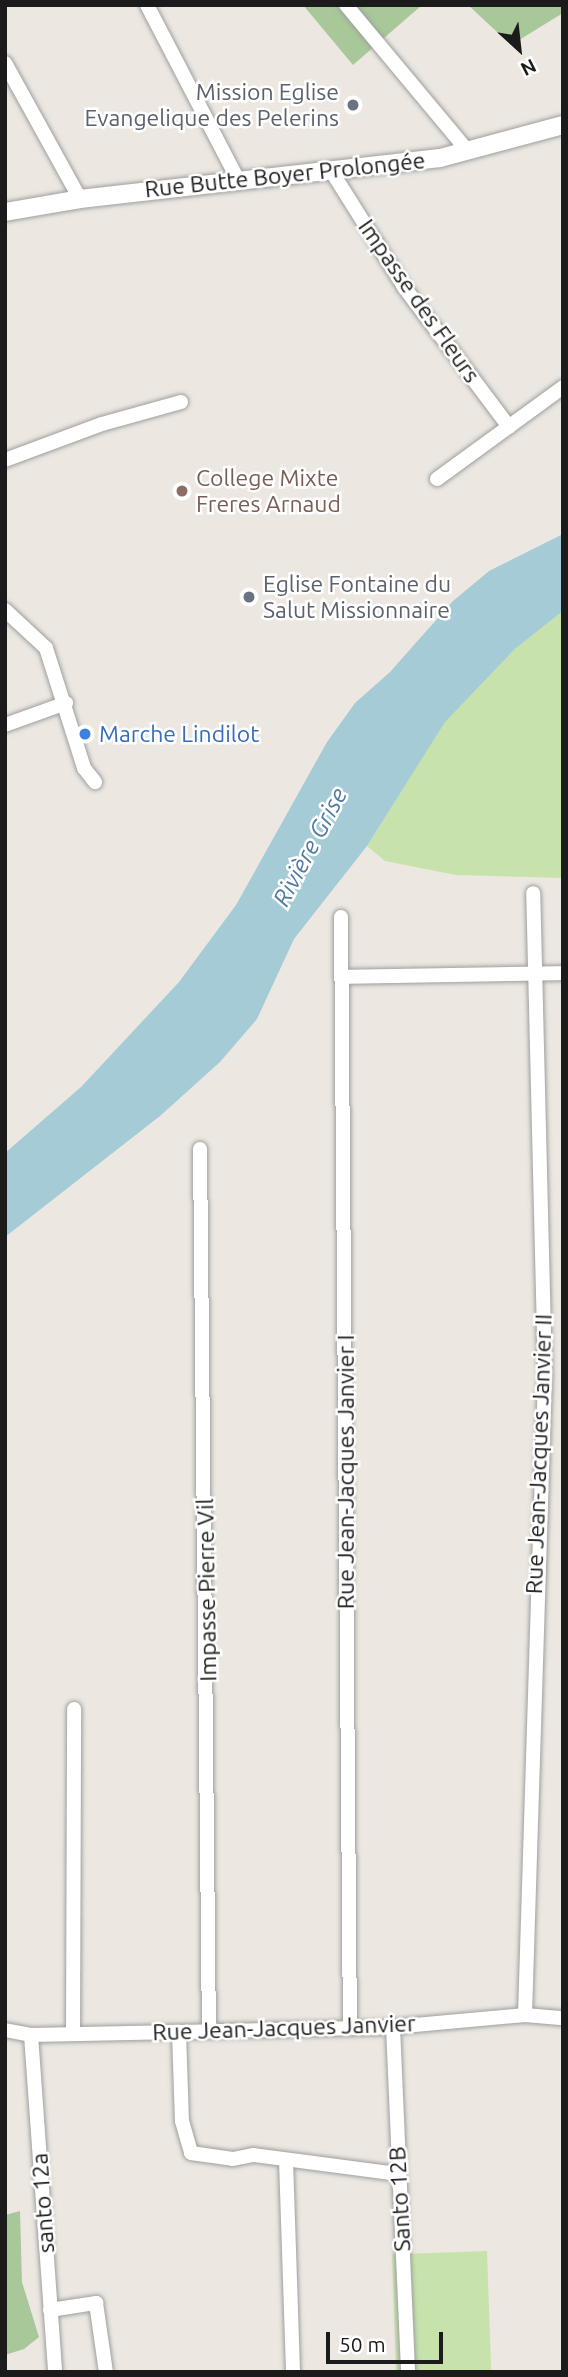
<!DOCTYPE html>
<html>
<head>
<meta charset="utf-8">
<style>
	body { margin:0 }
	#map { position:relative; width:568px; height:2377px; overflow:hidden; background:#ece8e1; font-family:Ubuntu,sans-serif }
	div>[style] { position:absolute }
	.grass>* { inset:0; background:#c7e3ab; transform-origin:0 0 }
	.forest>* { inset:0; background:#a8c899 }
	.water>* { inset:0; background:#a5ccd6 }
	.roads { filter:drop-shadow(0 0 2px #9f9f9f) drop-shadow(0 0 2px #9f9f9f) }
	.minor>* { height:14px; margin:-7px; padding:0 7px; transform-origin:7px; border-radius:7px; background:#fff }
	.tertiary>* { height:18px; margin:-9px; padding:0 9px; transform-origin:9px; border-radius:9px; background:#fff }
	.dots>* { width:19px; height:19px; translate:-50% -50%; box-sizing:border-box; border:4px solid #fff; border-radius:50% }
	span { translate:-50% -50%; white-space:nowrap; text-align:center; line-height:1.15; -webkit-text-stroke:5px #fff; paint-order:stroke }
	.worship-label { font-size:23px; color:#5b616d }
	.right { translate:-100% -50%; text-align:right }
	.left { translate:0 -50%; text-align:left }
	.street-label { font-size:23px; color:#1b1b1b }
	.education-label { font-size:23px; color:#785e54 }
	.shop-label { font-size:23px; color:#366cbe }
	.water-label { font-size:24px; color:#507aa2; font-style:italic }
	.frame { position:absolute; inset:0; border:7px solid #1b1b1b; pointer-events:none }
	.north { position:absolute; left:484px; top:14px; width:70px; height:70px; -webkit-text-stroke:5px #fff; paint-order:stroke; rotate:153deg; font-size:19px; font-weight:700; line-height:28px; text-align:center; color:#1b1b1b }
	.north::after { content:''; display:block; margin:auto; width:24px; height:32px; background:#1b1b1b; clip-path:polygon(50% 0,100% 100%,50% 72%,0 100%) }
	.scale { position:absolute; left:326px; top:2332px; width:117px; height:32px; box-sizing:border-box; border:4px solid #1b1b1b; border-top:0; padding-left:9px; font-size:21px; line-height:24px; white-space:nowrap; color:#1b1b1b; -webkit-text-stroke:5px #fff; paint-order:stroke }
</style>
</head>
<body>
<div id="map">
	<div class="grass">
		<div style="clip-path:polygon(563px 611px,563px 878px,456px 875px,385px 861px,367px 846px,445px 721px,515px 649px)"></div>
		<div style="left:487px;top:2251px;width:121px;height:95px;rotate:88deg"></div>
	</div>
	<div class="forest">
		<div style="clip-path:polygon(303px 5px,422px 5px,353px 65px)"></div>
		<div style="clip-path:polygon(468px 5px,563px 5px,563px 13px,511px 45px)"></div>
		<div style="clip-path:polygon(20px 2211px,22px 2282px,39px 2337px,24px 2349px,5px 2355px,5px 2215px)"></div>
	</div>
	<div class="water">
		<div style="clip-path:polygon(563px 534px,563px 611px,515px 649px,445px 722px,367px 846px,294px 939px,257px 1019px,220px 1062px,160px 1116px,5px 1237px,5px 1153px,81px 1087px,179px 982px,236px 905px,327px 742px,355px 703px,390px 672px,453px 601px,489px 571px)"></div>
	</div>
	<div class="roads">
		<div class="minor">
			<div style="left:147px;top:5px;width:197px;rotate:62.5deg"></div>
			<div style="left:346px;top:5px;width:189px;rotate:50.2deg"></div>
			<div style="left:5px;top:63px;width:155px;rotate:61.1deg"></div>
			<div style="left:332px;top:172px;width:136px;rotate:57.9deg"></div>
			<div style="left:404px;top:287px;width:175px;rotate:53.1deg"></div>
			<div style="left:5px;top:460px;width:103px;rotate:-20.4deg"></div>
			<div style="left:102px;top:424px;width:82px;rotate:-15.6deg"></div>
			<div style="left:437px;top:479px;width:156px;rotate:-36.1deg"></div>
			<div style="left:5px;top:610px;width:56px;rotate:42.8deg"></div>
			<div style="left:46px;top:648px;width:126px;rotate:72.4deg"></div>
			<div style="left:84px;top:768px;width:18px;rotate:52deg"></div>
			<div style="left:5px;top:725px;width:65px;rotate:-19.8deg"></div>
			<div style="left:341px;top:917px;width:1109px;rotate:89.54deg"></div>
			<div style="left:342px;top:977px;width:221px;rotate:-1deg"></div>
			<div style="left:200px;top:1149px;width:882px;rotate:89.42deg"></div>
			<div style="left:525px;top:2015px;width:640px;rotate:-88.21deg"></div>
			<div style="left:545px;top:1375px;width:482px;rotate:-91.4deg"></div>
			<div style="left:393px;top:2027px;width:345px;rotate:87.5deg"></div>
			<div style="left:5px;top:2030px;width:26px;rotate:11deg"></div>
			<div style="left:31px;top:2035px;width:148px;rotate:-1.2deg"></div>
			<div style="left:179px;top:2032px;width:214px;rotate:-1.3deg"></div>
			<div style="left:393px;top:2027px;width:133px;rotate:-5.2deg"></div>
			<div style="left:525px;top:2015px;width:38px;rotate:5deg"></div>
			<div style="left:179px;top:2032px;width:89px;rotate:88.1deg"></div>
			<div style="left:182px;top:2121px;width:33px;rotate:74deg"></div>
			<div style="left:191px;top:2153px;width:42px;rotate:8.1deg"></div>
			<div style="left:233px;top:2159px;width:21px;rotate:-11deg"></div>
			<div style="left:254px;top:2155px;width:145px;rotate:7.5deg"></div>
			<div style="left:73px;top:2034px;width:325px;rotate:-89.8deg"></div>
			<div style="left:31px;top:2035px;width:338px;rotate:85.9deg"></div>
			<div style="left:286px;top:2160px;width:212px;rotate:88.1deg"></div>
			<div style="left:50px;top:2310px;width:47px;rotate:-8.7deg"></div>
			<div style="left:96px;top:2303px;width:70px;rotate:81.8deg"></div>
		</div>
		<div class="tertiary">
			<div style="left:5px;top:212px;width:76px;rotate:-9.8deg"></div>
			<div style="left:80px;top:199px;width:362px;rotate:-6.5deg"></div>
			<div style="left:440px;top:158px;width:127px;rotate:-15deg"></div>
		</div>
	</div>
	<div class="dots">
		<div style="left:353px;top:105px;background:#6b7280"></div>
		<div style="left:182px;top:491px;background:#8d6e63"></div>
		<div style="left:249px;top:597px;background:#6b7280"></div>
		<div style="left:85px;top:734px;background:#3f7fe0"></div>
	</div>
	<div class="worship-label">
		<span class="right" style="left:339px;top:105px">Mission Eglise<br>Evangelique des Pelerins</span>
		<span class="left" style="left:263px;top:597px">Eglise Fontaine du<br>Salut Missionnaire</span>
	</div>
	<div class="street-label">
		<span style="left:285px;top:175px;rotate:-6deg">Rue Butte Boyer Prolongée</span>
		<span style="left:419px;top:301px;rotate:55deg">Impasse des Fleurs</span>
		<span style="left:539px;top:1454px;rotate:-88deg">Rue Jean-Jacques Janvier II</span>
		<span style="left:346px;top:1472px;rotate:-90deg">Rue Jean-Jacques Janvier I</span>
		<span style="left:207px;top:1590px;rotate:-91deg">Impasse Pierre Vil</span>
		<span style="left:284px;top:2028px;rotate:-2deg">Rue Jean-Jacques Janvier</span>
		<span style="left:400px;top:2199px;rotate:-93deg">Santo 12B</span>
		<span style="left:43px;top:2203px;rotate:-94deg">santo 12a</span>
	</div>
	<div class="education-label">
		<span class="left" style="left:196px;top:491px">College Mixte<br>Freres Arnaud</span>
	</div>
	<div class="shop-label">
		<span class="left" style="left:99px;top:734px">Marche Lindilot</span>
	</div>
	<div class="water-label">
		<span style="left:310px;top:847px;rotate:-62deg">Rivière Grise</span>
	</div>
	<div class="frame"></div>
	<div class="north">N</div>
	<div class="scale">50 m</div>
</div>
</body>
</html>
